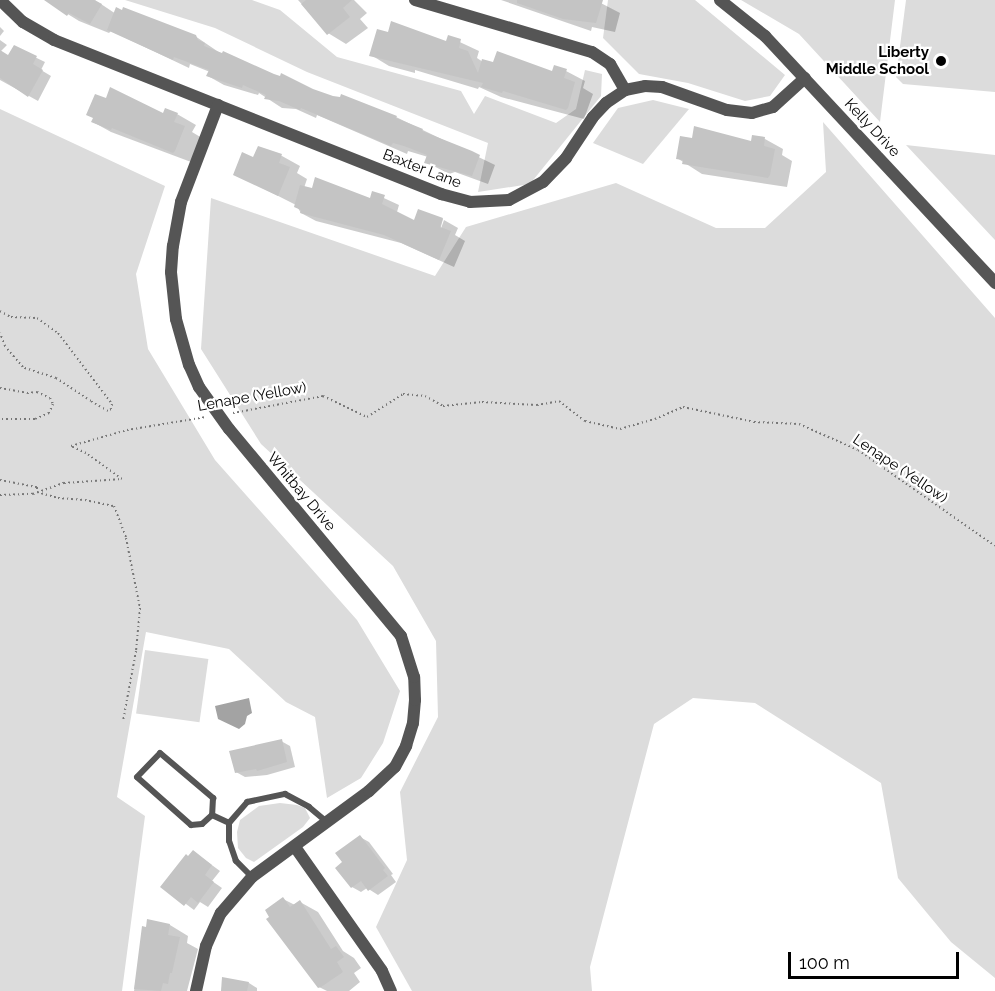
<!DOCTYPE html>
<html>
<head>
<meta charset="utf-8">
<style>
	body { margin:0 }
	#map { position:relative; width:995px; height:991px; overflow:hidden; background:#fff; font-family:Raleway,sans-serif }
	div>[style] { position:absolute }
	.green>* { inset:0; background:#dcdcdc; transform-origin:0 0 }
	.water>* { inset:0; background:#a3a3a3 }
	.shadow>* { inset:0; background:#0003 }
	.building>* { inset:0; background:#c4c4c4 }
	.path>* { height:2px; margin-top:-1px; transform-origin:0; background:repeating-linear-gradient(90deg,#777 0 1.5px,transparent 0 4.5px) }
	.lane>* { height:6px; margin:-3px; padding:0 3px; transform-origin:3px; border-radius:3px; background:#555 }
	.street>* { height:12px; margin:-6px; padding:0 6px; transform-origin:6px; border-radius:6px; background:#555 }
	.dots>* { width:16px; height:16px; translate:-50% -50%; box-sizing:border-box; border:3px solid #fff; border-radius:50% }
	span { translate:-50% -50%; white-space:nowrap; text-align:center; line-height:1.15; -webkit-text-stroke:4.5px #fff; paint-order:stroke }
	.poi-label { font-size:15px; color:#000; font-weight:700 }
	.right { translate:-100% -50%; text-align:right }
	.street-label { font-size:15px; color:#000 }
	.scale { position:absolute; left:788px; top:952px; width:171px; height:27px; box-sizing:border-box; border:3px solid #000; border-top:0; padding-left:8px; font-size:18px; line-height:21px; white-space:nowrap; color:#000; -webkit-text-stroke:4px #fff; paint-order:stroke }
</style>
</head>
<body>
<div id="map">
	<div class="green">
		<div style="clip-path:polygon(125px 0,252px 0,280px 10px,337px 57px,461px 91px,474px 114px,485px 96px,556px 123px,576px 109px,585px 70px,602px 74px,601px 96px,530px 184px,478px 192px,488px 143px,307px 72px,215px 28px)"></div>
		<div style="clip-path:polygon(608px 0,695px 0,785px 75px,770px 96px,745px 101px,688px 83px,639px 74px,603px 38px)"></div>
		<div style="clip-path:polygon(741px 0,895px 0,880px 122px,799px 34px)"></div>
		<div style="clip-path:polygon(906px 0,995px 0,995px 92px,903px 84px,896px 77px)"></div>
		<div style="clip-path:polygon(653px 100px,689px 109px,643px 164px,593px 143px,618px 108px)"></div>
		<div style="clip-path:polygon(0 109px,165px 186px,136px 274px,148px 349px,215px 460px,357px 620px,400px 691px,383px 743px,361px 778px,327px 798px,315px 717px,286px 702px,229px 649px,146px 632px,117px 797px,145px 816px,122px 991px,0 991px)"></div>
		<div style="clip-path:polygon(823px 122px,995px 318px,995px 978px,951px 942px,898px 878px,881px 783px,755px 703px,693px 698px,654px 724px,590px 967px,592px 991px,412px 991px,376px 927px,407px 860px,400px 792px,438px 717px,436px 641px,393px 566px,261px 444px,201px 349px,211px 198px,435px 276px,466px 227px,616px 183px,716px 228px,765px 228px,826px 172px)"></div>
		<div style="clip-path:polygon(906px 145px,995px 155px,995px 240px)"></div>
		<div style="left:145px;top:650px;width:64px;height:64px;rotate:8deg"></div>
		<div style="clip-path:polygon(280px 803px,297px 805px,305px 808px,310px 818px,303px 827px,254px 862px,246px 858px,238px 848px,237px 832px,240px 820px,259px 806px)"></div>
	</div>
	<div class="water">
		<div style="clip-path:polygon(249px 698px,252px 713px,247px 716px,245px 724px,239px 729px,218px 719px,215px 706px)"></div>
	</div>
	<div class="shadow">
		<div style="clip-path:polygon(45px 0,95px 0,116px 14px,195px 36px,220px 53px,312px 91px,396px 117px,495px 165px,488px 184px,455px 172px,449px 174px,426px 162px,428px 157px,408px 151px,407px 154px,317px 115px,316px 118px,296px 109px,282px 108px,259px 93px,258px 95px,224px 85px,208px 76px,210px 72px,190px 64px,189px 68px,111px 31px,109px 33px,79px 21px)"></div>
		<div style="clip-path:polygon(298px 0,354px 0,367px 13px,360px 19px,368px 28px,346px 44px,328px 33px)"></div>
		<div style="clip-path:polygon(501px 0,595px 0,620px 13px,615px 32px,592px 27px,591px 31px)"></div>
		<div style="clip-path:polygon(0 27px,4px 31px,0 36px)"></div>
		<div style="clip-path:polygon(449px 37px,479px 51px,477px 58px,483px 62px,553px 73px,566px 71px,585px 81px,583px 88px,593px 94px,584px 119px,501px 97px,479px 87px,478px 89px,415px 70px,415px 73px,389px 66px,371px 55px,447px 43px)"></div>
		<div style="clip-path:polygon(0 40px,7px 45px,0 52px,9px 57px,14px 47px,45px 62px,41px 70px,51px 76px,38px 101px,0 80px)"></div>
		<div style="clip-path:polygon(177px 114px,196px 125px,192px 132px,202px 138px,191px 162px,111px 132px,93px 122px)"></div>
		<div style="clip-path:polygon(765px 139px,783px 149px,782px 155px,792px 161px,787px 187px,702px 174px,677px 158px,693px 140px,752px 143px)"></div>
		<div style="clip-path:polygon(258px 148px,282px 156px,300px 166px,297px 173px,307px 179px,304px 188px,371px 200px,373px 193px,399px 205px,397px 212px,415px 222px,430px 214px,443px 219px,439px 234px,444px 220px,458px 228px,455px 235px,465px 241px,454px 267px,401px 243px,316px 221px,301px 213px,296px 205px,235px 174px,254px 159px)"></div>
		<div style="clip-path:polygon(281px 741px,290px 746px,295px 767px,267px 775px,245px 777px,236px 772px)"></div>
		<div style="clip-path:polygon(360px 837px,369px 842px,393px 874px,391px 875px,396px 882px,378px 895px,367px 888px,361px 892px,352px 887px,337px 868px,344px 863px)"></div>
		<div style="clip-path:polygon(194px 852px,220px 871px,212px 881px,222px 888px,208px 907px,200px 902px,194px 910px,162px 886px)"></div>
		<div style="clip-path:polygon(283px 899px,295px 905px,300px 902px,318px 912px,343px 951px,354px 958px,361px 968px,354px 973px,360px 982px,349px 991px,327px 991px,319px 987px)"></div>
		<div style="clip-path:polygon(170px 925px,188px 936px,187px 943px,198px 949px,187px 991px,134px 991px,144px 928px)"></div>
		<div style="clip-path:polygon(249px 983px,257px 988px,257px 991px,224px 991px)"></div>
	</div>
	<div class="building">
		<div style="clip-path:polygon(44px 0,94px 0,102px 4px,90px 24px,69px 13px,67px 16px)"></div>
		<div style="clip-path:polygon(306px 0,352px 0,343px 8px,350px 17px,327px 35px,301px 4px)"></div>
		<div style="clip-path:polygon(517px 0,603px 0,596px 23px,563px 19px,517px 3px)"></div>
		<div style="clip-path:polygon(116px 7px,122px 10px,123px 7px,196px 35px,198px 40px,205px 43px,204px 46px,222px 53px,223px 51px,274px 74px,280px 76px,281px 73px,313px 89px,333px 96px,340px 97px,341px 94px,397px 116px,396px 118px,423px 129px,422px 131px,472px 151px,480px 155px,472px 176px,424px 163px,427px 155px,404px 146px,393px 143px,391px 146px,301px 108px,300px 110px,279px 101px,264px 99px,266px 95px,243px 85px,242px 88px,206px 76px,209px 70px,174px 57px,173px 60px,107px 30px)"></div>
		<div style="clip-path:polygon(391px 21px,446px 41px,448px 35px,461px 39px,459px 48px,468px 51px,478px 73px,482px 59px,493px 62px,497px 51px,552px 71px,554px 65px,567px 69px,564px 78px,575px 82px,568px 108px,566px 110px,503px 91px,502px 93px,481px 87px,483px 83px,369px 56px,377px 29px,388px 32px)"></div>
		<div style="clip-path:polygon(14px 45px,37px 56px,33px 64px,43px 70px,28px 97px,0 78px,0 50px,8px 55px)"></div>
		<div style="clip-path:polygon(110px 87px,163px 113px,165px 108px,178px 113px,174px 122px,185px 126px,175px 151px,173px 153px,112px 128px,111px 130px,91px 122px,93px 118px,86px 115px,95px 94px,106px 98px)"></div>
		<div style="clip-path:polygon(694px 126px,751px 141px,752px 135px,765px 137px,764px 146px,775px 149px,770px 175px,768px 178px,682px 164px,683px 160px,676px 159px,680px 136px,692px 138px)"></div>
		<div style="clip-path:polygon(258px 146px,282px 154px,279px 163px,290px 167px,278px 196px,233px 175px,242px 152px,253px 157px)"></div>
		<div style="clip-path:polygon(315px 177px,370px 198px,372px 191px,385px 195px,382px 204px,414px 220px,418px 209px,443px 218px,440px 227px,451px 231px,439px 260px,384px 235px,300px 213px,301px 210px,294px 207px,300px 185px,312px 188px)"></div>
		<div style="clip-path:polygon(282px 739px,287px 762px,257px 771px,256px 769px,235px 773px,229px 751px)"></div>
		<div style="clip-path:polygon(360px 835px,385px 868px,383px 870px,388px 876px,368px 891px,361px 881px,351px 888px,335px 868px,342px 862px,335px 853px)"></div>
		<div style="clip-path:polygon(193px 850px,212px 865px,205px 875px,214px 882px,198px 903px,191px 897px,184px 906px,160px 887px,186px 854px,188px 856px)"></div>
		<div style="clip-path:polygon(283px 897px,290px 907px,300px 900px,331px 949px,336px 946px,344px 957px,337px 962px,343px 972px,321px 987px,318px 988px,266px 919px,269px 917px,265px 910px)"></div>
		<div style="clip-path:polygon(147px 919px,170px 924px,168px 935px,180px 937px,172px 973px,170px 973px,168px 984px,163px 983px,161px 991px,134px 989px,142px 926px,146px 927px)"></div>
		<div style="clip-path:polygon(222px 977px,249px 982px,247px 991px,221px 991px)"></div>
	</div>
	<div class="path">
		<div style="left:0;top:311px;width:13px;rotate:29deg"></div>
		<div style="left:11px;top:317px;width:26px;rotate:2deg"></div>
		<div style="left:37px;top:318px;width:26px;rotate:36deg"></div>
		<div style="left:58px;top:333px;width:89px;rotate:52.7deg"></div>
		<div style="left:112px;top:404px;width:5px;rotate:101deg"></div>
		<div style="left:111px;top:409px;width:4px;rotate:146deg"></div>
		<div style="left:108px;top:411px;width:20px;rotate:-150deg"></div>
		<div style="left:91px;top:401px;width:42px;rotate:-146.7deg"></div>
		<div style="left:56px;top:378px;width:35px;rotate:-162deg"></div>
		<div style="left:23px;top:367px;width:28px;rotate:-131deg"></div>
		<div style="left:5px;top:346px;width:14px;rotate:-111deg"></div>
		<div style="left:0;top:388px;width:27px;rotate:10deg"></div>
		<div style="left:27px;top:393px;width:10px;rotate:-6deg"></div>
		<div style="left:37px;top:392px;width:14px;rotate:25deg"></div>
		<div style="left:50px;top:398px;width:7px;rotate:63deg"></div>
		<div style="left:53px;top:404px;width:10px;rotate:114deg"></div>
		<div style="left:49px;top:413px;width:15px;rotate:157deg"></div>
		<div style="left:35px;top:419px;width:35px;rotate:180deg"></div>
		<div style="left:233px;top:413px;width:92px;rotate:-10.7deg"></div>
		<div style="left:323px;top:396px;width:49px;rotate:25.5deg"></div>
		<div style="left:367px;top:417px;width:43px;rotate:-32.6deg"></div>
		<div style="left:403px;top:394px;width:22px;rotate:5deg"></div>
		<div style="left:425px;top:396px;width:21px;rotate:29deg"></div>
		<div style="left:443px;top:406px;width:39px;rotate:-6deg"></div>
		<div style="left:482px;top:402px;width:55px;rotate:3.1deg"></div>
		<div style="left:537px;top:405px;width:22px;rotate:-10deg"></div>
		<div style="left:559px;top:401px;width:33px;rotate:38deg"></div>
		<div style="left:585px;top:421px;width:36px;rotate:13deg"></div>
		<div style="left:620px;top:429px;width:36px;rotate:-16deg"></div>
		<div style="left:655px;top:419px;width:30px;rotate:-23deg"></div>
		<div style="left:683px;top:407px;width:73px;rotate:11.9deg"></div>
		<div style="left:754px;top:422px;width:45px;rotate:2.5deg"></div>
		<div style="left:799px;top:424px;width:64px;rotate:23.8deg"></div>
		<div style="left:858px;top:450px;width:167px;rotate:35deg"></div>
		<div style="left:0;top:480px;width:38px;rotate:11deg"></div>
		<div style="left:37px;top:487px;width:5px;rotate:90deg"></div>
		<div style="left:37px;top:492px;width:22px;rotate:16deg"></div>
		<div style="left:58px;top:498px;width:27px;rotate:4deg"></div>
		<div style="left:85px;top:500px;width:30px;rotate:12deg"></div>
		<div style="left:114px;top:506px;width:34px;rotate:69deg"></div>
		<div style="left:126px;top:538px;width:71px;rotate:78.7deg"></div>
		<div style="left:140px;top:608px;width:43px;rotate:95.3deg"></div>
		<div style="left:136px;top:651px;width:71px;rotate:100.5deg"></div>
		<div style="left:0;top:495px;width:33px;rotate:-2deg"></div>
		<div style="left:33px;top:494px;width:33px;rotate:-20deg"></div>
		<div style="left:64px;top:483px;width:58px;rotate:-3.9deg"></div>
		<div style="left:122px;top:479px;width:44px;rotate:-144.2deg"></div>
		<div style="left:86px;top:453px;width:17px;rotate:-155deg"></div>
		<div style="left:71px;top:446px;width:58px;rotate:-15.9deg"></div>
		<div style="left:127px;top:430px;width:80px;rotate:-9.3deg"></div>
	</div>
	<div class="lane">
		<div style="left:212px;top:815px;width:13px;rotate:138deg"></div>
		<div style="left:202px;top:824px;width:11px;rotate:175deg"></div>
		<div style="left:191px;top:825px;width:72px;rotate:-138.4deg"></div>
		<div style="left:137px;top:777px;width:33px;rotate:-46deg"></div>
		<div style="left:160px;top:753px;width:70px;rotate:40.3deg"></div>
		<div style="left:213px;top:798px;width:17px;rotate:93deg"></div>
		<div style="left:212px;top:815px;width:19px;rotate:25deg"></div>
		<div style="left:252px;top:877px;width:23px;rotate:-135deg"></div>
		<div style="left:236px;top:861px;width:21px;rotate:-109deg"></div>
		<div style="left:229px;top:841px;width:18px;rotate:-90deg"></div>
		<div style="left:229px;top:823px;width:28px;rotate:-49deg"></div>
		<div style="left:247px;top:802px;width:39px;rotate:-12deg"></div>
		<div style="left:285px;top:794px;width:27px;rotate:28deg"></div>
		<div style="left:309px;top:807px;width:23px;rotate:40deg"></div>
	</div>
	<div class="street">
		<div style="left:0;top:0;width:32px;rotate:44deg"></div>
		<div style="left:23px;top:22px;width:36px;rotate:30deg"></div>
		<div style="left:54px;top:40px;width:417px;rotate:21.7deg"></div>
		<div style="left:441px;top:194px;width:30px;rotate:15deg"></div>
		<div style="left:470px;top:202px;width:39px;rotate:-3deg"></div>
		<div style="left:509px;top:200px;width:38px;rotate:-28deg"></div>
		<div style="left:543px;top:182px;width:33px;rotate:-46deg"></div>
		<div style="left:566px;top:158px;width:49px;rotate:-56.6deg"></div>
		<div style="left:593px;top:117px;width:19px;rotate:-47deg"></div>
		<div style="left:606px;top:103px;width:23px;rotate:-34deg"></div>
		<div style="left:625px;top:90px;width:20px;rotate:-11deg"></div>
		<div style="left:645px;top:86px;width:17px;rotate:3deg"></div>
		<div style="left:662px;top:87px;width:69px;rotate:19.5deg"></div>
		<div style="left:727px;top:110px;width:25px;rotate:7deg"></div>
		<div style="left:752px;top:113px;width:22px;rotate:-16deg"></div>
		<div style="left:773px;top:107px;width:43px;rotate:-42.2deg"></div>
		<div style="left:415px;top:0;width:184px;rotate:16.4deg"></div>
		<div style="left:592px;top:52px;width:22px;rotate:34deg"></div>
		<div style="left:610px;top:64px;width:30px;rotate:60deg"></div>
		<div style="left:720px;top:0;width:58px;rotate:38.7deg"></div>
		<div style="left:765px;top:36px;width:338px;rotate:47deg"></div>
		<div style="left:295px;top:847px;width:151px;rotate:54.9deg"></div>
		<div style="left:382px;top:971px;width:22px;rotate:66deg"></div>
		<div style="left:196px;top:991px;width:46px;rotate:-77.5deg"></div>
		<div style="left:206px;top:946px;width:36px;rotate:-66deg"></div>
		<div style="left:221px;top:913px;width:48px;rotate:-49.3deg"></div>
		<div style="left:252px;top:877px;width:145px;rotate:-36.3deg"></div>
		<div style="left:369px;top:791px;width:35px;rotate:-43deg"></div>
		<div style="left:395px;top:767px;width:24px;rotate:-62deg"></div>
		<div style="left:406px;top:746px;width:24px;rotate:-73deg"></div>
		<div style="left:413px;top:723px;width:23px;rotate:-85deg"></div>
		<div style="left:415px;top:700px;width:23px;rotate:-92deg"></div>
		<div style="left:414px;top:677px;width:43px;rotate:-107.6deg"></div>
		<div style="left:401px;top:636px;width:269px;rotate:-129.7deg"></div>
		<div style="left:229px;top:429px;width:52px;rotate:-125.5deg"></div>
		<div style="left:199px;top:387px;width:24px;rotate:-114deg"></div>
		<div style="left:189px;top:365px;width:48px;rotate:-105.8deg"></div>
		<div style="left:176px;top:319px;width:47px;rotate:-96.1deg"></div>
		<div style="left:171px;top:272px;width:26px;rotate:-86deg"></div>
		<div style="left:173px;top:246px;width:45px;rotate:-79.7deg"></div>
		<div style="left:181px;top:202px;width:104px;rotate:-69.1deg"></div>
	</div>
	<div class="dots">
		<div style="left:941px;top:61px;background:#000"></div>
	</div>
	<div class="poi-label">
		<span class="right" style="left:929px;top:61px">Liberty<br>Middle School</span>
	</div>
	<div class="street-label">
		<span style="left:872px;top:128px;rotate:47deg">Kelly Drive</span>
		<span style="left:422px;top:169px;rotate:21deg">Baxter Lane</span>
		<span style="left:252px;top:397px;rotate:-10deg">Lenape (Yellow)</span>
		<span style="left:900px;top:469px;rotate:34deg">Lenape (Yellow)</span>
		<span style="left:301px;top:492px;rotate:50deg">Whitbay Drive</span>
	</div>
	<div class="scale">100 m</div>
</div>
</body>
</html>
